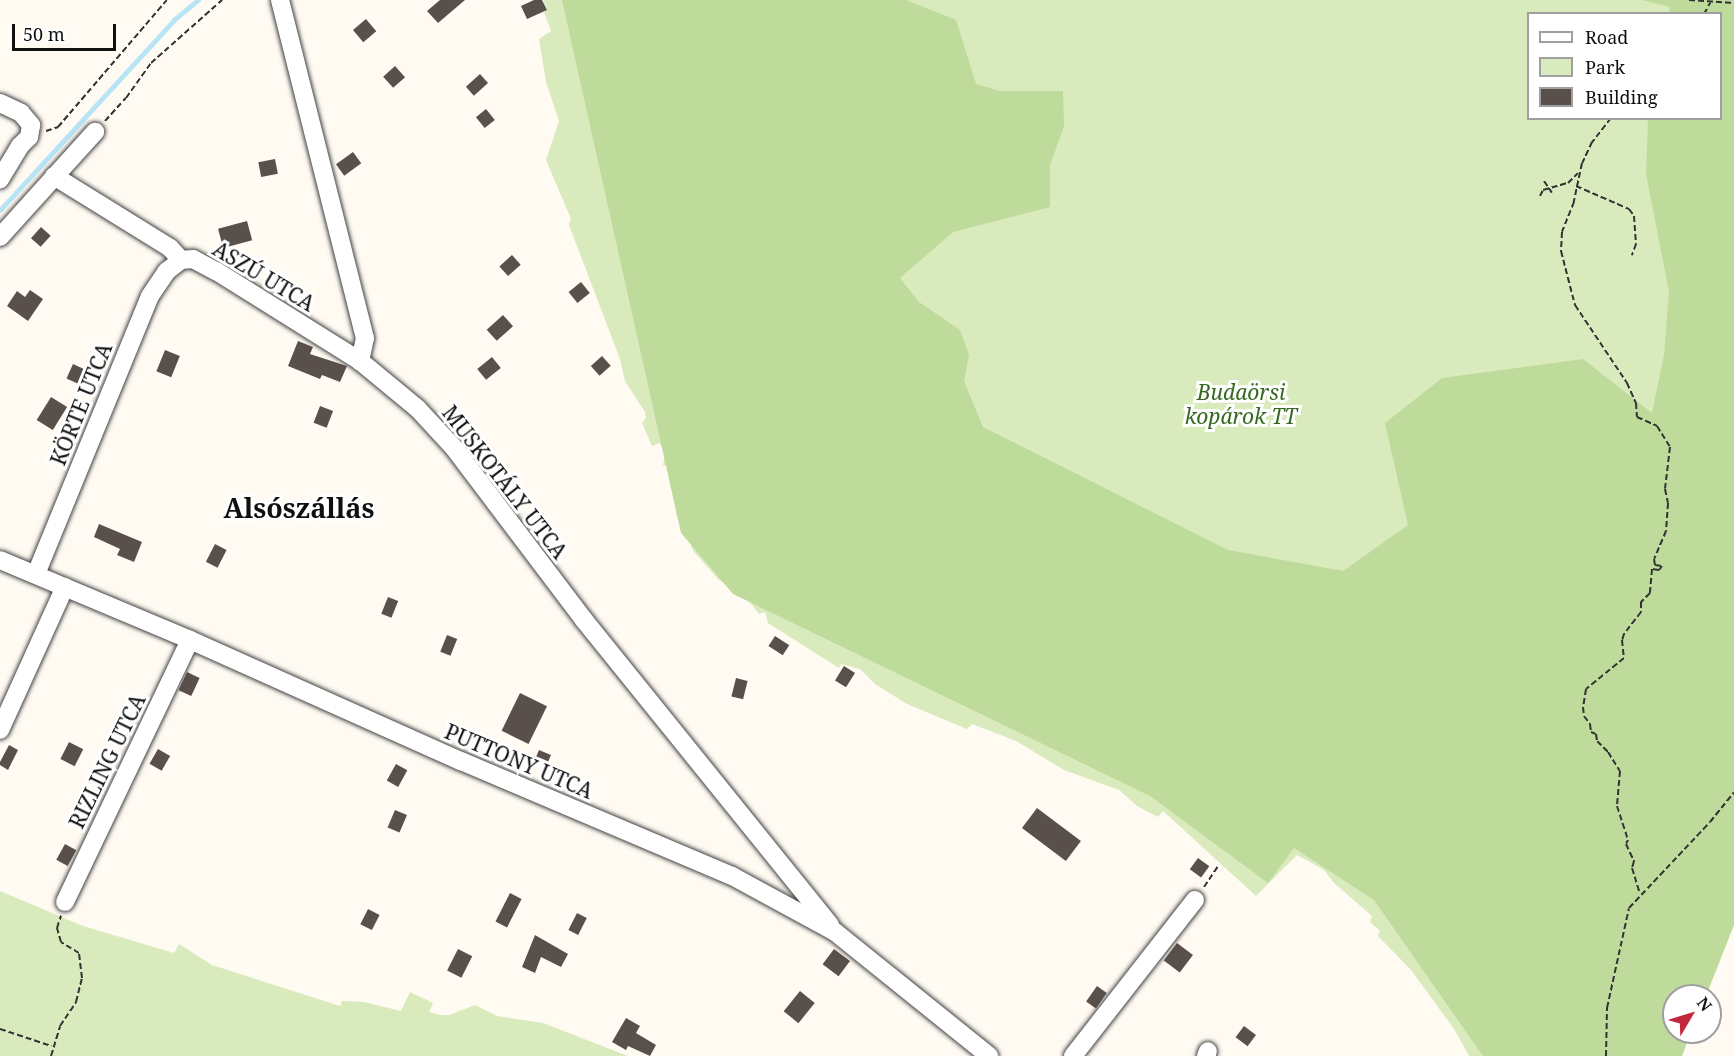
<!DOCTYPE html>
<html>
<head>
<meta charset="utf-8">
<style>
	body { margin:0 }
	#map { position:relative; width:1734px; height:1056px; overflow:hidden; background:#fffbf3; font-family:"Noto Serif",serif }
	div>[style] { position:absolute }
	.green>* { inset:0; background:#d9eabc }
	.forest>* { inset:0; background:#bfdb9b }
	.stream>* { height:4.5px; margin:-2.25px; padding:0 2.25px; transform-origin:2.25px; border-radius:2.25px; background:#b8e5f6 }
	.building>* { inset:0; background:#59504c; transform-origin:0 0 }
	.path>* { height:2px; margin-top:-1px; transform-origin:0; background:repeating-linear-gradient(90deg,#323232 0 6px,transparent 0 9px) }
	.roads { filter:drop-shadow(0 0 2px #434343) drop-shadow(0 0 2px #434343) }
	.minor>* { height:18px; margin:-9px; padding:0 9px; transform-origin:9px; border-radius:9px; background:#fff }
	span { translate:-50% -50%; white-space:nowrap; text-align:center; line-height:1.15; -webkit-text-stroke:6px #fff; paint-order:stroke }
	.street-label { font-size:21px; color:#101010 }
	.park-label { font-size:21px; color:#36691f; font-style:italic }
	.district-label { font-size:27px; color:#101010; font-weight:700 }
	.legend { position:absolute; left:1527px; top:12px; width:195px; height:108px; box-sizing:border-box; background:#fff; border:2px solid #9f9f9f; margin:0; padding:8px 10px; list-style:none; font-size:18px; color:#101010 }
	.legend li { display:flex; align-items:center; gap:12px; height:30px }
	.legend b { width:30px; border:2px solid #9f9f9f }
	.north { position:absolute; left:1662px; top:984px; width:60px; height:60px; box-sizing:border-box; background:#fff; border:2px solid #9f9f9f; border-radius:50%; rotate:52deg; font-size:16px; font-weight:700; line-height:24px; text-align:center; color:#101010 }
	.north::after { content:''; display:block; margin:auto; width:21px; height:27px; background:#c1283f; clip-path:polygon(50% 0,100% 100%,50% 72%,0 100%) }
	.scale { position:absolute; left:12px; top:24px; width:104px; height:27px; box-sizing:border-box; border:3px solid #101010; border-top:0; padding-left:8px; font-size:18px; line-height:21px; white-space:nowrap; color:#101010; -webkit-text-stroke:4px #fff; paint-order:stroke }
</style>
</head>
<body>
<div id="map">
	<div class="green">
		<div style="clip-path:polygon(evenodd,543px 0,1734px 0,1619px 1056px,1469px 1056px,1454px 1029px,1411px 970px,1378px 936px,1380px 931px,1370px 922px,1372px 916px,1334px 883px,1324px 870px,1297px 855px,1256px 896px,1163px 811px,1158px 817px,1137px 806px,1119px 790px,1064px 770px,1016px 741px,972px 724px,967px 729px,907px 704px,875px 684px,860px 669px,841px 664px,839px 668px,768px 623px,765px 612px,759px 614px,745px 596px,719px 580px,694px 552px,676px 513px,680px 505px,669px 464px,663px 466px,665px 452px,659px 443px,652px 446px,642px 423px,646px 418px,645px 412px,625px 381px,620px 359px,569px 225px,571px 219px,546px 160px,559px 121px,546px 82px,539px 39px,551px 31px,544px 12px,547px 9px,543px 0,1528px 14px,1720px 14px,1720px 118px,1528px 118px,1528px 14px)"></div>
		<div style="clip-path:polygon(0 891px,83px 926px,174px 953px,179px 944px,212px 965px,340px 1006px,342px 1001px,364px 1002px,401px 1011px,410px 992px,433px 1003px,429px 1012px,441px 1015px,449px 1015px,475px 1005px,497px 1016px,543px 1023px,628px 1056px,0 1056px)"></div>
	</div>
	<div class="forest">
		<div style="clip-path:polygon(562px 0,906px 0,956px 20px,976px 84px,1000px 91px,1063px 91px,1064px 126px,1050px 165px,1050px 207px,953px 232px,900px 278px,919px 302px,960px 330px,969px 355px,964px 381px,983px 427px,1228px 550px,1343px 571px,1408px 525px,1385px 423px,1442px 378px,1583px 359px,1652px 413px,1664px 355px,1669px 292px,1646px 174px,1648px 119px,1720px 118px,1720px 14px,1669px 13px,1670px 7px,1642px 0,1734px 0,1734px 925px,1706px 996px,1674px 996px,1674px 1032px,1691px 1032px,1682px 1056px,1483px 1056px,1374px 900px,1294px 848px,1268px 883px,1150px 796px,733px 594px,681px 533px)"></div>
	</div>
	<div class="stream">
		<div style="left:0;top:210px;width:258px;rotate:-47.5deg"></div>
		<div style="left:174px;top:20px;width:31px;rotate:-40deg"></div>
	</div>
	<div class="building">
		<div style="clip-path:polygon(440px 0,465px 0,438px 23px,427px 11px)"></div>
		<div style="clip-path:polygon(534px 0,542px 0,547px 10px,527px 19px,521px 6px)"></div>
		<div style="left:366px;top:19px;width:16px;height:17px;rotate:50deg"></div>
		<div style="left:395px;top:66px;width:15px;height:16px;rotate:48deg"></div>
		<div style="left:480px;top:74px;width:12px;height:19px;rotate:48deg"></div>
		<div style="left:486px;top:109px;width:14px;height:13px;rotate:51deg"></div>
		<div style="left:353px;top:152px;width:14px;height:21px;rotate:54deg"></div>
		<div style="left:275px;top:159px;width:15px;height:17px;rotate:79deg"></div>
		<div style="left:247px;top:221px;width:20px;height:30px;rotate:75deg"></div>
		<div style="left:41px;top:227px;width:13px;height:15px;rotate:42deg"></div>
		<div style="left:512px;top:255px;width:13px;height:17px;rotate:48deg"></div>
		<div style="left:581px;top:282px;width:14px;height:16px;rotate:51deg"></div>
		<div style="clip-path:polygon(30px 290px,43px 299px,28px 321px,7px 306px,17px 291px,25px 297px)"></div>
		<div style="left:503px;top:315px;width:15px;height:22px;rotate:48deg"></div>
		<div style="clip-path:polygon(298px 341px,313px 347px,310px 354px,347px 366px,340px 382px,322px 375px,320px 379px,288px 366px)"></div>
		<div style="left:165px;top:350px;width:16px;height:23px;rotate:22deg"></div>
		<div style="left:602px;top:356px;width:13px;height:15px;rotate:48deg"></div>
		<div style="left:492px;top:357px;width:14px;height:19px;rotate:51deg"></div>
		<div style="left:73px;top:364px;width:12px;height:16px;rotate:24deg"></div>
		<div style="left:51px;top:397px;width:19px;height:27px;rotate:32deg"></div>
		<div style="left:320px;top:406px;width:14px;height:18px;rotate:21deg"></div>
		<div style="clip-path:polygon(99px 524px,142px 542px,134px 562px,117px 555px,120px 549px,94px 537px)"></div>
		<div style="left:215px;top:544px;width:13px;height:20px;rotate:27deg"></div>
		<div style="left:388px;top:597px;width:11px;height:18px;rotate:22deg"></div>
		<div style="left:447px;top:635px;width:11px;height:18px;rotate:22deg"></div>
		<div style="left:775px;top:636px;width:17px;height:12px;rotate:33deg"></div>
		<div style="left:844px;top:666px;width:13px;height:17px;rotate:32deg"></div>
		<div style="left:187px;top:672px;width:14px;height:20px;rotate:25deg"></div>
		<div style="left:736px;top:678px;width:12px;height:19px;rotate:14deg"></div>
		<div style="left:520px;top:693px;width:30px;height:42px;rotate:26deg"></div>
		<div style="left:69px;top:742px;width:16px;height:19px;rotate:27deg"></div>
		<div style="clip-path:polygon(9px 745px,18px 750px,8px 770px,0 765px,0 762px)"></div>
		<div style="left:158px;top:749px;width:14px;height:17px;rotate:30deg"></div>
		<div style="left:539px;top:750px;width:13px;height:13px;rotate:23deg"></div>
		<div style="left:396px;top:764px;width:13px;height:19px;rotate:29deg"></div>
		<div style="left:1037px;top:808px;width:55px;height:25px;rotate:37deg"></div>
		<div style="left:395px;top:810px;width:13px;height:19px;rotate:23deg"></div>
		<div style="left:65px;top:844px;width:13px;height:18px;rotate:29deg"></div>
		<div style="left:1198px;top:858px;width:14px;height:14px;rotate:36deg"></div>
		<div style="left:510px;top:893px;width:13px;height:32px;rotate:27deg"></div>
		<div style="left:368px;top:909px;width:13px;height:17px;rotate:27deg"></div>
		<div style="left:577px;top:913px;width:11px;height:19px;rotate:27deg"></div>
		<div style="clip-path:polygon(535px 935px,568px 954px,561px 967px,541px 957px,535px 973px,522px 967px)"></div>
		<div style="left:1177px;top:943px;width:20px;height:22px;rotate:37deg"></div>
		<div style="left:458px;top:949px;width:16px;height:24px;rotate:27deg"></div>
		<div style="left:834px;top:949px;width:20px;height:19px;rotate:37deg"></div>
		<div style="left:1097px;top:986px;width:12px;height:19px;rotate:35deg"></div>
		<div style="left:800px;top:991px;width:19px;height:26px;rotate:39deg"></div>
		<div style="clip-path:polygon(626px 1018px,640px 1026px,636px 1033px,656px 1045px,650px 1056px,628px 1046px,626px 1050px,612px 1042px)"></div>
		<div style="left:1244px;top:1026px;width:15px;height:14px;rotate:37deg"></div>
	</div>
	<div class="path">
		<div style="left:1689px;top:0;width:45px;rotate:3.8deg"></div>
		<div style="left:1704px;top:14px;width:13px;rotate:-61deg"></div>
		<div style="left:1611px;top:118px;width:31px;rotate:128deg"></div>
		<div style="left:1592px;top:142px;width:23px;rotate:115deg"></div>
		<div style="left:1582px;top:163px;width:40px;rotate:102deg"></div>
		<div style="left:1574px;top:202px;width:32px;rotate:112deg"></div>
		<div style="left:1562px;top:232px;width:19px;rotate:93deg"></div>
		<div style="left:1561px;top:251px;width:56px;rotate:75.5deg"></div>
		<div style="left:1575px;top:305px;width:94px;rotate:56.3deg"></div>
		<div style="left:1627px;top:383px;width:22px;rotate:66deg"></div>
		<div style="left:1636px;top:403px;width:14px;rotate:86deg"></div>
		<div style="left:1637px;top:417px;width:22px;rotate:24deg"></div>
		<div style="left:1657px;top:426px;width:25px;rotate:58deg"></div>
		<div style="left:1670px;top:447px;width:42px;rotate:96.8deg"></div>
		<div style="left:1665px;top:489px;width:14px;rotate:78deg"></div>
		<div style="left:1668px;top:503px;width:28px;rotate:94deg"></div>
		<div style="left:1666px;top:531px;width:30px;rotate:113deg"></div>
		<div style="left:1654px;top:559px;width:6px;rotate:81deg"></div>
		<div style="left:1655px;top:565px;width:7px;rotate:8deg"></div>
		<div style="left:1662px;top:566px;width:5px;rotate:127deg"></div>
		<div style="left:1659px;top:570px;width:7px;rotate:-172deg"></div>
		<div style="left:1652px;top:569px;width:24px;rotate:95deg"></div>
		<div style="left:1650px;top:593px;width:13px;rotate:135deg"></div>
		<div style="left:1641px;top:602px;width:10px;rotate:90deg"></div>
		<div style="left:1641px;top:612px;width:28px;rotate:128deg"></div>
		<div style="left:1624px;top:634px;width:6px;rotate:108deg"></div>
		<div style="left:1622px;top:640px;width:18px;rotate:84deg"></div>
		<div style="left:1624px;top:658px;width:49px;rotate:140.8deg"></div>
		<div style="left:1586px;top:689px;width:18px;rotate:99deg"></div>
		<div style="left:1583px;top:707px;width:9px;rotate:84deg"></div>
		<div style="left:1584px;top:716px;width:10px;rotate:53deg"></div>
		<div style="left:1590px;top:724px;width:8px;rotate:83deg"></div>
		<div style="left:1591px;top:732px;width:5px;rotate:22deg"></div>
		<div style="left:1596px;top:734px;width:7px;rotate:82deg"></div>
		<div style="left:1597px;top:741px;width:16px;rotate:45deg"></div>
		<div style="left:1608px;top:752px;width:22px;rotate:58deg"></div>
		<div style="left:1620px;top:771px;width:35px;rotate:95deg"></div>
		<div style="left:1617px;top:806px;width:36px;rotate:72deg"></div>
		<div style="left:1628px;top:840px;width:4px;rotate:117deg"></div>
		<div style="left:1626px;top:844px;width:19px;rotate:65deg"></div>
		<div style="left:1634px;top:861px;width:7px;rotate:106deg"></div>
		<div style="left:1632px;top:868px;width:27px;rotate:73deg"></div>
		<div style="left:105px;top:121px;width:31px;rotate:-48deg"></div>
		<div style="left:126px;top:98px;width:43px;rotate:-54.5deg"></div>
		<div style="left:151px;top:63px;width:95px;rotate:-41.6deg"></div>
		<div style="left:46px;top:131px;width:13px;rotate:-18deg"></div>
		<div style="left:58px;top:127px;width:167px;rotate:-49.4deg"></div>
		<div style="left:1544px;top:181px;width:14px;rotate:56deg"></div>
		<div style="left:1576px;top:186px;width:58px;rotate:23.5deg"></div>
		<div style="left:1629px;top:209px;width:9px;rotate:54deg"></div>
		<div style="left:1634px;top:216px;width:28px;rotate:86deg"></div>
		<div style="left:1636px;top:244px;width:12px;rotate:110deg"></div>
		<div style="left:1540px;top:196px;width:7px;rotate:-63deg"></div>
		<div style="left:1543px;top:190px;width:26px;rotate:-16deg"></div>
		<div style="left:1568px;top:183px;width:14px;rotate:-45deg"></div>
		<div style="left:1204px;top:887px;width:27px;rotate:-56deg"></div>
		<div style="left:0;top:1029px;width:54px;rotate:18.4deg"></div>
		<div style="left:51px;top:1056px;width:31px;rotate:-73deg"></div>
		<div style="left:60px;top:1026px;width:29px;rotate:-56deg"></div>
		<div style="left:76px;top:1002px;width:25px;rotate:-76deg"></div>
		<div style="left:82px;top:978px;width:25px;rotate:-97deg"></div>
		<div style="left:79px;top:953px;width:21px;rotate:-149deg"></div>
		<div style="left:61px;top:942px;width:15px;rotate:-106deg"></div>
		<div style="left:57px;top:928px;width:13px;rotate:-72deg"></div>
		<div style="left:1606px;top:1056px;width:48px;rotate:-88.8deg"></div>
		<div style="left:1607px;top:1008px;width:102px;rotate:-77.6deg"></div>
		<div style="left:1629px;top:908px;width:118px;rotate:-46.7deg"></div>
		<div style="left:1710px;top:822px;width:38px;rotate:-51deg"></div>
	</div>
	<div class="roads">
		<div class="minor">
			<div style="left:280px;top:0;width:349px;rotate:75.9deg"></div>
			<div style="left:365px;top:338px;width:24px;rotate:102deg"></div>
			<div style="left:0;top:103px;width:23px;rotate:25deg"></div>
			<div style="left:21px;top:113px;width:16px;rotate:50deg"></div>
			<div style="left:31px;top:125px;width:12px;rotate:99deg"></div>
			<div style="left:29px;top:137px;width:13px;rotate:135deg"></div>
			<div style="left:20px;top:146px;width:39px;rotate:121deg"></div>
			<div style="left:54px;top:176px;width:137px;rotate:31.8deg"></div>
			<div style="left:170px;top:248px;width:16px;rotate:47deg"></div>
			<div style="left:0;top:237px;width:142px;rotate:-47.9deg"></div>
			<div style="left:181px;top:260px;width:12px;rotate:-5deg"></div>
			<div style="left:193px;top:259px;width:26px;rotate:28deg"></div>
			<div style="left:216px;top:271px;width:170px;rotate:32deg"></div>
			<div style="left:360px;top:361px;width:75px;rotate:39.6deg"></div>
			<div style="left:418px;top:409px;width:53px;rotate:47.3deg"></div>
			<div style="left:454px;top:448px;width:216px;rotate:52.9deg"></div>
			<div style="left:584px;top:620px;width:392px;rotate:51.1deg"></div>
			<div style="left:0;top:560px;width:206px;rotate:22.8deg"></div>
			<div style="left:190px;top:640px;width:297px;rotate:24.1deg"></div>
			<div style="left:461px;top:761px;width:294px;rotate:23deg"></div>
			<div style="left:732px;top:876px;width:117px;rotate:28.5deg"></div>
			<div style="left:835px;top:932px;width:198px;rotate:38.8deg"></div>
			<div style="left:36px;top:574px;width:300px;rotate:-67.7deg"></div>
			<div style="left:150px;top:296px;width:30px;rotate:-56deg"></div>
			<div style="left:167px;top:271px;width:18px;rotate:-38deg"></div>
			<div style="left:0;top:730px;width:157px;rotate:-65.6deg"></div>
			<div style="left:65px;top:902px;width:290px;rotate:-64.5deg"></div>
			<div style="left:1073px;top:1056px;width:198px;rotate:-52deg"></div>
			<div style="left:1206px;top:1056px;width:5px;rotate:-68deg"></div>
		</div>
	</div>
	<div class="street-label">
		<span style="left:264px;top:276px;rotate:31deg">ASZÚ UTCA</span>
		<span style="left:81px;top:404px;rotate:-68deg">KÖRTE UTCA</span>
		<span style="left:505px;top:482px;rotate:52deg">MUSKOTÁLY UTCA</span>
		<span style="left:107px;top:761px;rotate:-64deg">RIZLING UTCA</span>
		<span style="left:519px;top:761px;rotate:23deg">PUTTONY UTCA</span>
	</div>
	<div class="park-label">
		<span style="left:1241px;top:404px">Budaörsi<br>kopárok TT</span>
	</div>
	<div class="district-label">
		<span style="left:299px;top:508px">Alsószállás</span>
	</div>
	<ul class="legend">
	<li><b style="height:8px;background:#fff"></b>Road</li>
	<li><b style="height:16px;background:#d9eabc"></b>Park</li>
	<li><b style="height:16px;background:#59504c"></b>Building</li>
	</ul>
	<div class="north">N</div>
	<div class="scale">50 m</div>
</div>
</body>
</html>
